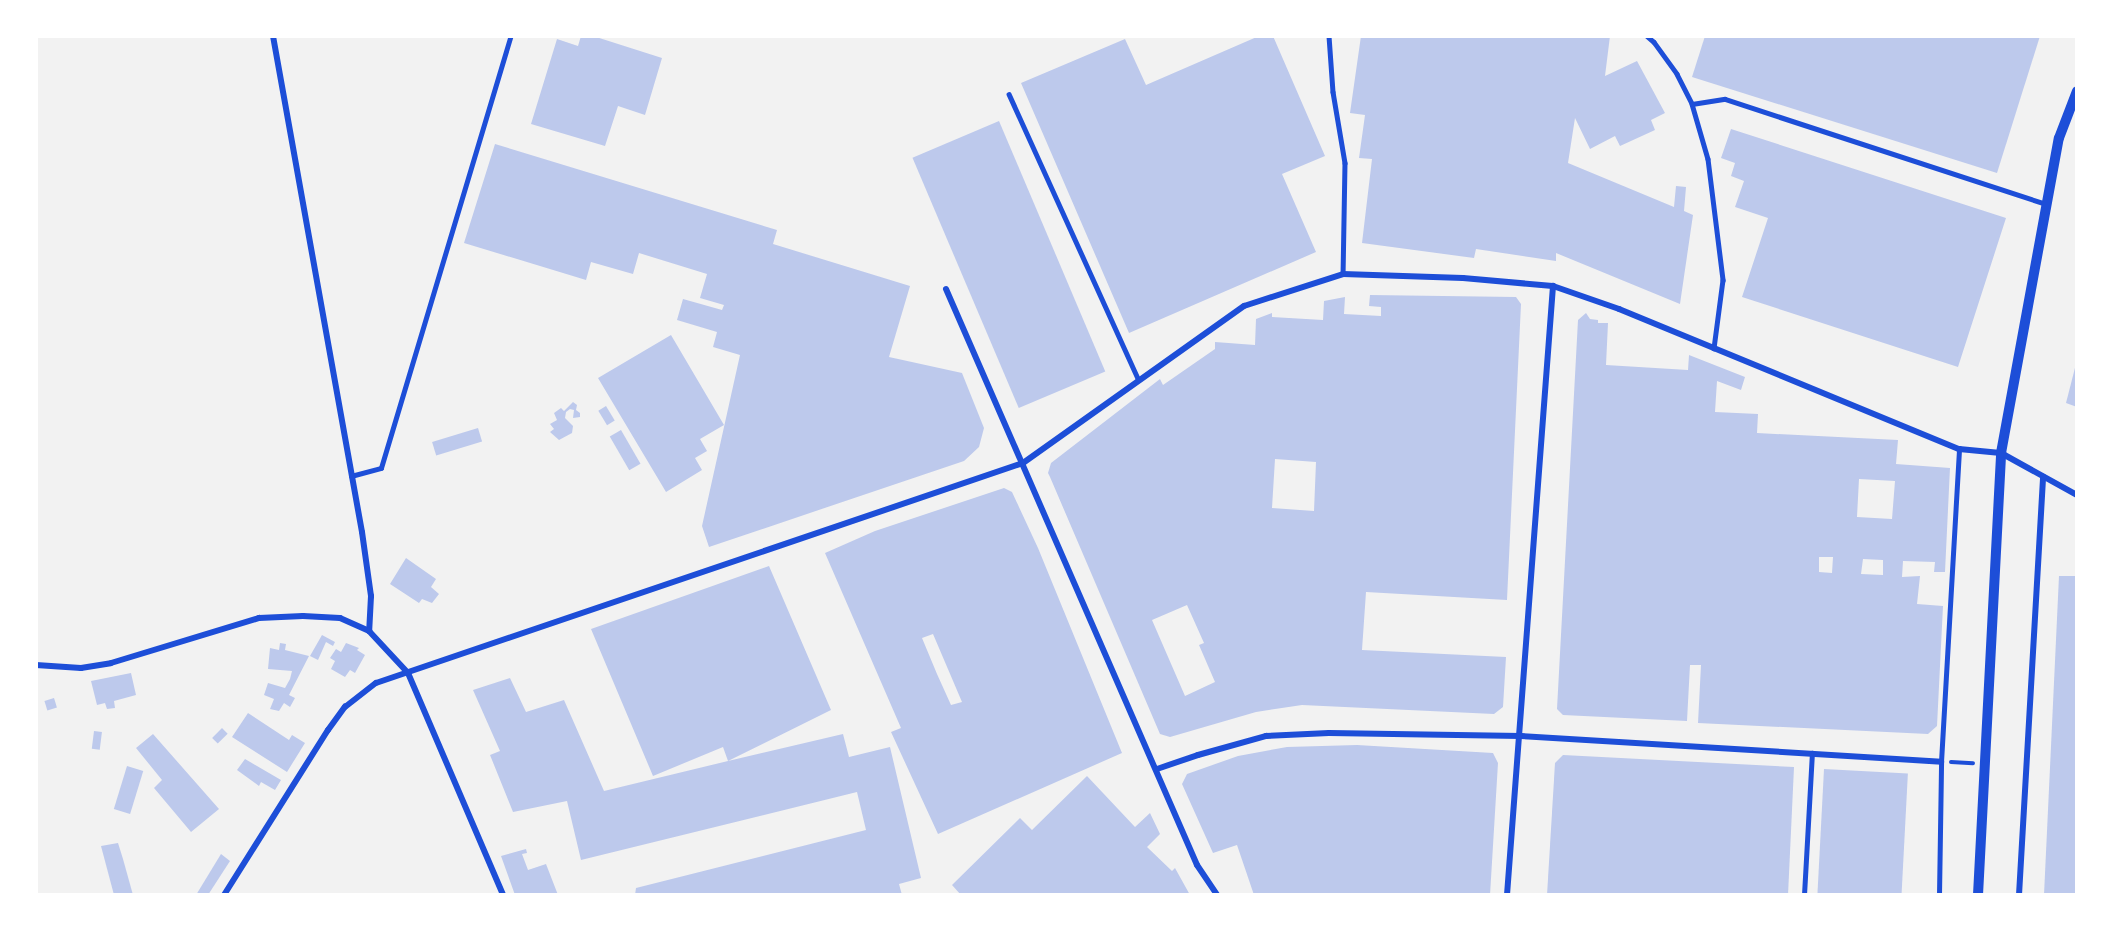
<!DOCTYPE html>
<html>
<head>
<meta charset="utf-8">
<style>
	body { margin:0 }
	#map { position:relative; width:2113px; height:931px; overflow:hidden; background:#f2f2f2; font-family:Lora,serif }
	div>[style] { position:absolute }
	.building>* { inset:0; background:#bdc9ec; transform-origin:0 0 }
	.path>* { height:4px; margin:-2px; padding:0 2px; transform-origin:2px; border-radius:2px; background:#1d4ed8 }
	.service>* { height:4.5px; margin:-2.25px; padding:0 2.25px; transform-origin:2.25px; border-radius:2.25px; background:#1d4ed8 }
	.minor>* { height:6px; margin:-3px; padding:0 3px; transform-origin:3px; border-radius:3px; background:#1d4ed8 }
	.tertiary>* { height:10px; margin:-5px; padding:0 5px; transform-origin:5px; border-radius:5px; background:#1d4ed8 }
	span { translate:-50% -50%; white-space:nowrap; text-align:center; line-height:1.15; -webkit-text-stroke:4.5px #fff; paint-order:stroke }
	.frame { position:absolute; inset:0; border:38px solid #fff; pointer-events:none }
</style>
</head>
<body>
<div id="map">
	<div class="building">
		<div style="clip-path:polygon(581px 36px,593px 36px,662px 58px,645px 115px,618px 106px,605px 146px,531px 124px,557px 39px,578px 46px)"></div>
		<div style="clip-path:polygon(1259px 36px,1273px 36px,1325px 156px,1282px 174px,1316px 252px,1129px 333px,1021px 83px,1125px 39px,1146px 85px)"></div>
		<div style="clip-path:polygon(1361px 36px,1610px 36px,1605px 76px,1637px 61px,1665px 113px,1651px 120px,1655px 130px,1620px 146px,1615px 136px,1590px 149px,1575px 118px,1568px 163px,1674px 207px,1676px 186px,1686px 187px,1684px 211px,1693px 215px,1680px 304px,1556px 253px,1556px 261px,1476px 249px,1474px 258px,1362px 243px,1372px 159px,1359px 158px,1365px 115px,1350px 113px)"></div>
		<div style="clip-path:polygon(1705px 36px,2040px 36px,1997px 173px,1692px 77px)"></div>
		<div style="left:999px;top:121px;width:272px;height:94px;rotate:67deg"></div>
		<div style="clip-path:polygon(1731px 129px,2006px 218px,1958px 367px,1742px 297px,1768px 218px,1735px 207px,1744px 181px,1731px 176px,1735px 163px,1721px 158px)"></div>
		<div style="clip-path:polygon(495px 144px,777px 230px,773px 244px,910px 286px,889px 357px,962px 373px,984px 428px,979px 447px,964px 461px,709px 547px,702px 526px,740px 355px,713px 347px,717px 332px,677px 320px,683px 299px,722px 310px,724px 305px,700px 298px,707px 274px,639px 253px,633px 274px,591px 262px,586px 280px,464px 243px)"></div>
		<div style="clip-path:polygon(evenodd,1370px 295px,1516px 297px,1521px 304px,1507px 600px,1366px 592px,1362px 650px,1506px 657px,1503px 707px,1494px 714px,1302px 705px,1256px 712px,1170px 737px,1160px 734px,1050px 477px,1048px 473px,1051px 463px,1160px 379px,1163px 385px,1215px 349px,1215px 342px,1255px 345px,1256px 319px,1272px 313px,1272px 317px,1323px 320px,1324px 301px,1345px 297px,1344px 314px,1381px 316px,1381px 307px,1369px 306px,1370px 295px,1275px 459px,1316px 462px,1314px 511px,1272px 508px,1275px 459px,1370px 295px,1187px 605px,1204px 643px,1199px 645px,1215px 682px,1185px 696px,1152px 620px,1187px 605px)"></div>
		<div style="clip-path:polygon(evenodd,1586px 313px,1590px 319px,1598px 320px,1598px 323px,1608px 323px,1606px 365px,1688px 370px,1689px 355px,1745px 377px,1741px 390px,1717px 381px,1715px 412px,1758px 414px,1757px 433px,1898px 440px,1896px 464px,1950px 468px,1945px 572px,1934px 572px,1935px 562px,1903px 561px,1902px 577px,1920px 576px,1917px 604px,1943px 606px,1937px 726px,1928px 734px,1698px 723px,1701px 665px,1690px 665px,1687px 721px,1563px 715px,1557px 709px,1578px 320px,1586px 313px,1859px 479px,1895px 481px,1892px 519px,1857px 517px,1859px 479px,1586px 313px,1819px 557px,1833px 557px,1832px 573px,1819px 572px,1819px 557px,1586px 313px,1863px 559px,1883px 560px,1883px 575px,1861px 574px,1863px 559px)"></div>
		<div style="clip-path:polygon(671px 335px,724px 425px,700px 439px,707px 451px,695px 458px,702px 470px,666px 492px,598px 378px)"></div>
		<div style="clip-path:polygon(2077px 360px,2077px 407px,2066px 403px)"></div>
		<div style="clip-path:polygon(573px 402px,577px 405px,576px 410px,580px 413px,580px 417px,573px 418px,574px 410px,570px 409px,566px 412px,565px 418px,573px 426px,572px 433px,559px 440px,550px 432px,554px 429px,550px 424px,557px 420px,554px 413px,561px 408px,564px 411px)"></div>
		<div style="left:606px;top:406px;width:17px;height:9px;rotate:59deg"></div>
		<div style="left:478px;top:428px;width:14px;height:48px;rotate:73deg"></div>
		<div style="left:621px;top:430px;width:39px;height:13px;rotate:60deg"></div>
		<div style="clip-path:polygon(evenodd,1004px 488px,1012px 492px,1038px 548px,1122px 753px,938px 834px,891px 732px,901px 728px,825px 553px,875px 531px,1004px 488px,933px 634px,962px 702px,951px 705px,937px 674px,922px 638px,933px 634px)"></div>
		<div style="clip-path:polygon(406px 558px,436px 579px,431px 587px,439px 594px,432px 603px,422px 599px,419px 603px,390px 584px)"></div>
		<div style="clip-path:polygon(769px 566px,831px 710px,728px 761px,843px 734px,849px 757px,890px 747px,921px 878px,899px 884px,902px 895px,635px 895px,636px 888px,866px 830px,857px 792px,581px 860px,567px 801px,513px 812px,490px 755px,500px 751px,473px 690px,510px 678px,526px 712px,564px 700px,604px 791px,728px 761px,723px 747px,653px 776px,591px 629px)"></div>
		<div style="clip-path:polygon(2059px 576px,2077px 576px,2077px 895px,2044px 895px)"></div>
		<div style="clip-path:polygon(322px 635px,335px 642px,333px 646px,326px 642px,318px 660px,310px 656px)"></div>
		<div style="clip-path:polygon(280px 643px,286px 644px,285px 650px,309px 656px,289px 695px,295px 698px,290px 707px,284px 703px,279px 711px,270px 709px,274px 699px,264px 695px,268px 683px,285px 688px,290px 679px,292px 671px,268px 669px,270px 648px,279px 650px)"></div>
		<div style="clip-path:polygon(346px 643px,359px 648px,357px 650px,365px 655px,355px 673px,350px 670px,345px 677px,331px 669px,335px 661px,330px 658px,336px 649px,341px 652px)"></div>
		<div style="clip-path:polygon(131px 673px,136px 695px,114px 701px,115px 708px,107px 709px,105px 703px,97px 705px,91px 681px)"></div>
		<div style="left:54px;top:698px;width:10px;height:10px;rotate:73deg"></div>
		<div style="clip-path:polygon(248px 713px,289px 740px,292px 735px,305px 743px,287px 772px,232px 737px)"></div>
		<div style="left:222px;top:728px;width:8px;height:14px;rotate:45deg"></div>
		<div style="left:94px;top:731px;width:8px;height:18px;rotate:7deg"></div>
		<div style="clip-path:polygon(153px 734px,219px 809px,191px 832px,154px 788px,162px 780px,136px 748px)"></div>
		<div style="clip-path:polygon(1357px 745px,1493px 753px,1498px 763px,1490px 895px,1254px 895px,1237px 845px,1213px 853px,1182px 784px,1187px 774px,1238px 756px,1287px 747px)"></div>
		<div style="clip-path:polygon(1563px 755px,1794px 767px,1788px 895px,1547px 895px,1555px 763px)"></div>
		<div style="clip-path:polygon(245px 759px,281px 780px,275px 790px,261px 782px,259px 786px,237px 770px)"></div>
		<div style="left:127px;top:766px;width:17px;height:45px;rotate:17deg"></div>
		<div style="left:1824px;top:769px;width:84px;height:126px;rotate:3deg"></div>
		<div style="clip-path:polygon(1087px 776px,1135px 827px,1150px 813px,1160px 834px,1147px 847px,1172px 871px,1175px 868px,1190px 895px,961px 895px,952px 885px,1020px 818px,1032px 830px)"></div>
		<div style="clip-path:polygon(118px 843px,123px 859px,133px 895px,114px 895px,101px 846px)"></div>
		<div style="clip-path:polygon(526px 849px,527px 853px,522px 854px,528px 870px,546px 864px,558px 895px,515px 895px,501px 856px)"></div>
		<div style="clip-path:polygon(221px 854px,230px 861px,208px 895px,196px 895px)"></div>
	</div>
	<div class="path">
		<div style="left:1951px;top:762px;width:22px;rotate:3deg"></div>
	</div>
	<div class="service">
		<div style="left:1329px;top:36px;width:56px;rotate:85.9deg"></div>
		<div style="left:1333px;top:92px;width:72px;rotate:80.4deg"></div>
		<div style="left:1345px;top:163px;width:111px;rotate:91deg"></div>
		<div style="left:1647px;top:36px;width:9px;rotate:41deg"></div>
		<div style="left:1654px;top:42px;width:39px;rotate:54deg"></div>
		<div style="left:1677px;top:74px;width:34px;rotate:63deg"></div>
		<div style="left:1692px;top:104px;width:57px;rotate:73.8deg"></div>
		<div style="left:1708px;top:159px;width:122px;rotate:82.9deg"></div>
		<div style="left:1723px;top:280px;width:69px;rotate:97.5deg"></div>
		<div style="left:1009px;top:94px;width:312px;rotate:65.6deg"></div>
		<div style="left:1692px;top:104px;width:33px;rotate:-9deg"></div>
		<div style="left:1725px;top:99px;width:338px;rotate:18.1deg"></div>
		<div style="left:351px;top:476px;width:31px;rotate:-15deg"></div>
		<div style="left:381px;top:468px;width:451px;rotate:-73.3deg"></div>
		<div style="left:1804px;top:895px;width:142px;rotate:-86.8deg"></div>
		<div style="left:1939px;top:895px;width:133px;rotate:-89.1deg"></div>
		<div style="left:1941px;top:762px;width:314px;rotate:-86.7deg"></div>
	</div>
	<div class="minor">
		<div style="left:273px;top:36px;width:504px;rotate:79.83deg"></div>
		<div style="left:362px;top:532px;width:65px;rotate:82deg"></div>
		<div style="left:371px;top:596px;width:35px;rotate:93deg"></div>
		<div style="left:946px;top:289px;width:628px;rotate:66.45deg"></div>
		<div style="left:1197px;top:865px;width:36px;rotate:56deg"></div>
		<div style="left:36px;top:665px;width:45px;rotate:3.8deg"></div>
		<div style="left:81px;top:668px;width:30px;rotate:-9deg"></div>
		<div style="left:111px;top:663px;width:155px;rotate:-16.9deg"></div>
		<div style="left:259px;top:618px;width:44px;rotate:-2.6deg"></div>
		<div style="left:303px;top:616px;width:37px;rotate:3deg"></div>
		<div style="left:340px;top:618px;width:32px;rotate:24deg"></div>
		<div style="left:369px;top:631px;width:57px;rotate:47.1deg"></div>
		<div style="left:408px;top:673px;width:241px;rotate:66.8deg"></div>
		<div style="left:1157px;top:769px;width:43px;rotate:-18.9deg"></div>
		<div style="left:1198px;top:755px;width:71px;rotate:-15.6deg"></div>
		<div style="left:1266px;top:736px;width:63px;rotate:-2.7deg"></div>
		<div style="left:1329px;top:733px;width:192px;rotate:0.9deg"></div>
		<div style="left:1521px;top:736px;width:421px;rotate:3.5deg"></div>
		<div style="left:224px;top:895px;width:195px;rotate:-57.8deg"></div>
		<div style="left:328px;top:730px;width:29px;rotate:-54deg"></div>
		<div style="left:345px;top:707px;width:39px;rotate:-38deg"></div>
		<div style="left:376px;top:683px;width:683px;rotate:-18.78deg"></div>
		<div style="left:1023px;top:463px;width:271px;rotate:-35.4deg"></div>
		<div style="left:1244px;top:306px;width:104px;rotate:-17.9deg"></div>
		<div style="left:1343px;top:274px;width:120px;rotate:1.9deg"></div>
		<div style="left:1463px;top:278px;width:90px;rotate:5.1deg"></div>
		<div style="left:1553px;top:286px;width:70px;rotate:19.2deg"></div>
		<div style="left:1619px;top:309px;width:368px;rotate:22.4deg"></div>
		<div style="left:1959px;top:449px;width:42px;rotate:5.4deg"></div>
		<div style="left:2001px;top:453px;width:87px;rotate:28.9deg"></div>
		<div style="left:1507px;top:895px;width:611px;rotate:-85.68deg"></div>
		<div style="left:2019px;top:895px;width:419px;rotate:-86.7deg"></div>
	</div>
	<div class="tertiary">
		<div style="left:1978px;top:895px;width:443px;rotate:-87deg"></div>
		<div style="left:2001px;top:453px;width:320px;rotate:-79.6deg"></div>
		<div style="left:2059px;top:138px;width:50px;rotate:-69deg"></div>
	</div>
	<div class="frame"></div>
</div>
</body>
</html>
